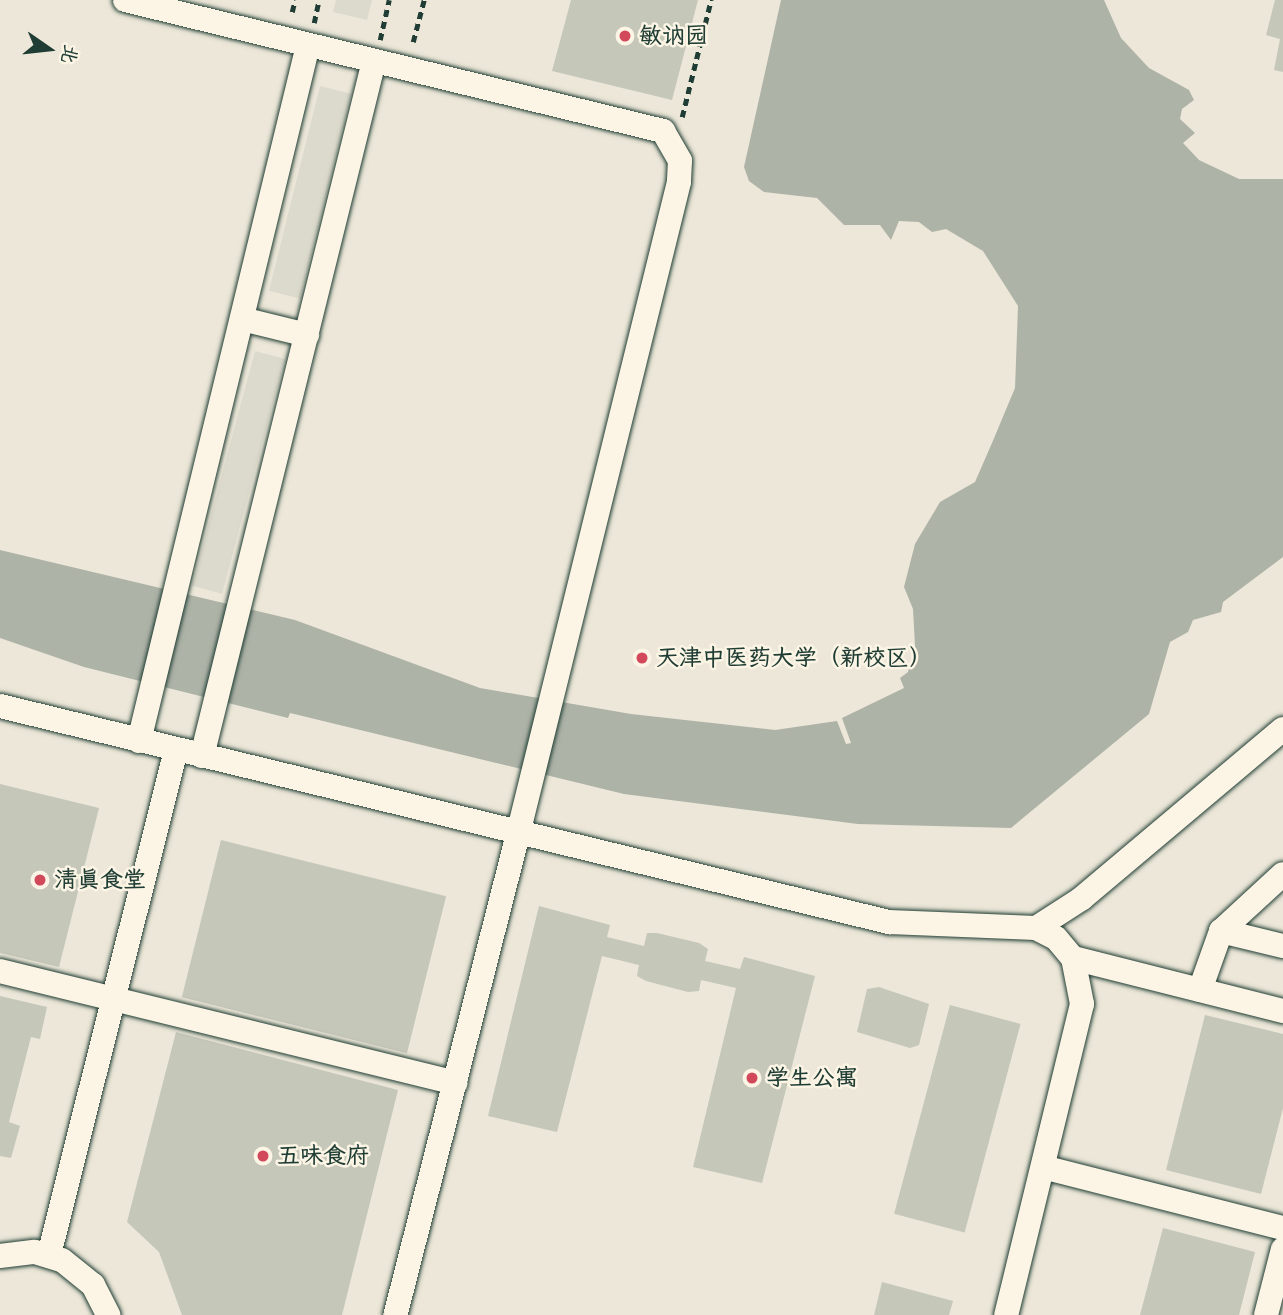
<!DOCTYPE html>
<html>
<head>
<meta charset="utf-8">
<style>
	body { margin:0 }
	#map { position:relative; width:1283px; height:1315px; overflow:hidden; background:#fcf5e5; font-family:Pangolin,"LXGW WenKai TC",sans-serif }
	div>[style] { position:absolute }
	.built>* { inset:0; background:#ece7d8; transform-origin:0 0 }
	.green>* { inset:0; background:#dcdacc; transform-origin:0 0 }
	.water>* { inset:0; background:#aeb3a7 }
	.building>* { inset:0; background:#c5c7b9; transform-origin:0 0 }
	.path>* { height:4.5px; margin-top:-2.25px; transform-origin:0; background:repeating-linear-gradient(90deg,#1f3d34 0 7px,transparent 0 12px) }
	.roads { filter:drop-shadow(0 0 2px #1f3d34) drop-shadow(0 0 2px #1f3d34) }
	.minor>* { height:24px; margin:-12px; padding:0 12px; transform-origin:12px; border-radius:12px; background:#fcf5e5 }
	.dots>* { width:19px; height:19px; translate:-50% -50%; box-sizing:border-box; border:4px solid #fcf5e5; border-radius:50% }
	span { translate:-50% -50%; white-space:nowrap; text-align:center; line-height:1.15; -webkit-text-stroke:5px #fcf5e5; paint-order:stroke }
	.poi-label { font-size:23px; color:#1f3d34; font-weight:700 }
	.left { translate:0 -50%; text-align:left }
	.north { position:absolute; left:14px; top:14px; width:70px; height:70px; -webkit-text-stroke:5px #fcf5e5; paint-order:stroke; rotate:104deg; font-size:19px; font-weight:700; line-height:28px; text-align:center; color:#1f3d34 }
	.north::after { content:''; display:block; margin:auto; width:24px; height:32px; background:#1f3d34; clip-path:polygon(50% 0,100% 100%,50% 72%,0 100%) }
</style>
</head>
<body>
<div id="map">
	<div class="built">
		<div style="left:0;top:0;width:1283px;height:1315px"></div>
	</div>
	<div class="green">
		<div style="clip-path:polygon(336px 0,372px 0,367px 20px,333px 12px)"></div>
		<div style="left:320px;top:86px;width:32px;height:211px;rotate:14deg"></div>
		<div style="left:255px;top:351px;width:31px;height:243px;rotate:15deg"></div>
	</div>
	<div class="water">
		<div style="clip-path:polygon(781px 0,1104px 0,1121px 38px,1149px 68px,1189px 90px,1194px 100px,1182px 109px,1180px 119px,1195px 133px,1183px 143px,1199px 160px,1239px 179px,1283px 179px,1283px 557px,1223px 602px,1221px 612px,1193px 620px,1188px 632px,1170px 642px,1149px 714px,1011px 828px,858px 824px,624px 794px,290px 713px,288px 718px,84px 667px,0 638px,0 550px,295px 620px,480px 688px,631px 714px,775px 730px,837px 721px,846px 744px,851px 743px,842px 718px,904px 688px,900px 678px,908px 672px,915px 646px,913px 609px,904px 587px,915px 544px,940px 502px,975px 482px,992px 443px,1015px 388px,1018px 306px,983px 251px,946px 229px,932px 232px,919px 222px,899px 221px,891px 240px,880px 225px,844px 225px,817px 198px,764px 192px,749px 181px,744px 167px)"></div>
	</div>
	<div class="building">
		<div style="clip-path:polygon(571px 0,698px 0,672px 100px,552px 71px)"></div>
		<div style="clip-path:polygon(1275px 0,1283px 0,1283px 72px,1274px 70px,1280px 39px,1266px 35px)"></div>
		<div style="clip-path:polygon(0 784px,99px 808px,59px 967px,0 953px)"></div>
		<div style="left:221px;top:840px;width:232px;height:162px;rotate:14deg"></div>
		<div style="clip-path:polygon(539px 906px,610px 925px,607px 937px,644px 946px,647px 933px,657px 933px,699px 943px,708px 949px,705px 961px,740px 969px,744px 957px,815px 976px,762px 1183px,693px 1167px,736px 988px,701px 980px,699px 991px,688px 992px,646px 981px,637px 976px,639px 965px,602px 956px,557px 1132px,488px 1116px)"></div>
		<div style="clip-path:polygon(879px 987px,929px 1004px,919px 1045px,910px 1048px,857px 1032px,867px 989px)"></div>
		<div style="clip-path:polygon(0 996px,47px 1007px,40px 1039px,31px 1037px,9px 1122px,20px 1126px,11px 1158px,0 1156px)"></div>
		<div style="left:950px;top:1005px;width:73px;height:216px;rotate:15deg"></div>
		<div style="clip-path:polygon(1205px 1015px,1283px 1034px,1283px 1108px,1261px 1194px,1166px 1170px)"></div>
		<div style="clip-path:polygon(176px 1032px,398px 1090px,342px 1315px,182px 1315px,159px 1252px,127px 1222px)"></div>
		<div style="clip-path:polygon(1163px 1228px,1255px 1252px,1239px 1315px,1140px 1315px)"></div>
		<div style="clip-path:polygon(882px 1282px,953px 1301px,949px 1315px,874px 1315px)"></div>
	</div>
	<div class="path">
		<div style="left:292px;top:12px;width:12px;rotate:-76deg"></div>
		<div style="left:314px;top:23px;width:24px;rotate:-78deg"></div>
		<div style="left:380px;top:40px;width:41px;rotate:-77.3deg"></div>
		<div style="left:413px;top:42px;width:43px;rotate:-75.3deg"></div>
		<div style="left:682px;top:117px;width:121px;rotate:-76.1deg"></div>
	</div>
	<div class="roads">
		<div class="minor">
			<div style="left:125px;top:0;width:554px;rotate:13.68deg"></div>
			<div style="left:663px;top:131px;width:34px;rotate:60deg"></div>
			<div style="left:680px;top:161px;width:21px;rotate:93deg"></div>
			<div style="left:679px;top:182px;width:672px;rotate:103.87deg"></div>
			<div style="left:518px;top:834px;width:496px;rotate:104.3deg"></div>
			<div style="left:242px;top:319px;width:67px;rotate:13.8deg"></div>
			<div style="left:0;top:706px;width:915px;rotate:13.66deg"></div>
			<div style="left:889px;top:922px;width:147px;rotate:2.3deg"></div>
			<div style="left:1036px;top:928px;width:22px;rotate:27deg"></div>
			<div style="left:1056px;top:938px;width:26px;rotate:50deg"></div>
			<div style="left:1073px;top:958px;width:47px;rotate:78.9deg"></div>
			<div style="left:1082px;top:1004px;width:320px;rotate:103.7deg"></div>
			<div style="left:139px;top:741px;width:716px;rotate:-76.35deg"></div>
			<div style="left:202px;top:756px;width:716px;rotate:-76.1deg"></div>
			<div style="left:1036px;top:928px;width:54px;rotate:-32.8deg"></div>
			<div style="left:1081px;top:899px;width:264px;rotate:-40.1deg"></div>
			<div style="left:1221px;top:931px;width:64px;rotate:13.6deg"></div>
			<div style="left:1073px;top:958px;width:217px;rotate:14.2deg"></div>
			<div style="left:0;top:971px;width:469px;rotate:13.8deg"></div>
			<div style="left:1200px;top:990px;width:63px;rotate:-70.4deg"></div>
			<div style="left:1221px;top:931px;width:84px;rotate:-42.6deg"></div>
			<div style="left:1043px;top:1167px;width:248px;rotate:14.3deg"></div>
			<div style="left:49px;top:1255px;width:521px;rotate:-75.88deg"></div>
			<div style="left:0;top:1256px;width:35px;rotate:-7deg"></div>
			<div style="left:35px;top:1252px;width:28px;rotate:17deg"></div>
			<div style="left:62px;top:1260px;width:40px;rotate:39deg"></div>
			<div style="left:93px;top:1285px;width:34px;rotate:63deg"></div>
			<div style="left:1266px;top:1315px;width:68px;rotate:-75.6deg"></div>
		</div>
	</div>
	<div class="dots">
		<div style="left:625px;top:36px;background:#d1495b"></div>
		<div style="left:642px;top:658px;background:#d1495b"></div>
		<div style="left:40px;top:880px;background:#d1495b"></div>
		<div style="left:752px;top:1078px;background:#d1495b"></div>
		<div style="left:263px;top:1156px;background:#d1495b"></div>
	</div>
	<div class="poi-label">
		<span class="left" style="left:639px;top:36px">敏讷园</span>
		<span class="left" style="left:656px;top:658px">天津中医药大学（新校区）</span>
		<span class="left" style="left:54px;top:880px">清真食堂</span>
		<span class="left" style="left:766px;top:1078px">学生公寓</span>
		<span class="left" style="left:277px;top:1156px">五味食府</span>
	</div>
	<div class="north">北</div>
</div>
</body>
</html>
